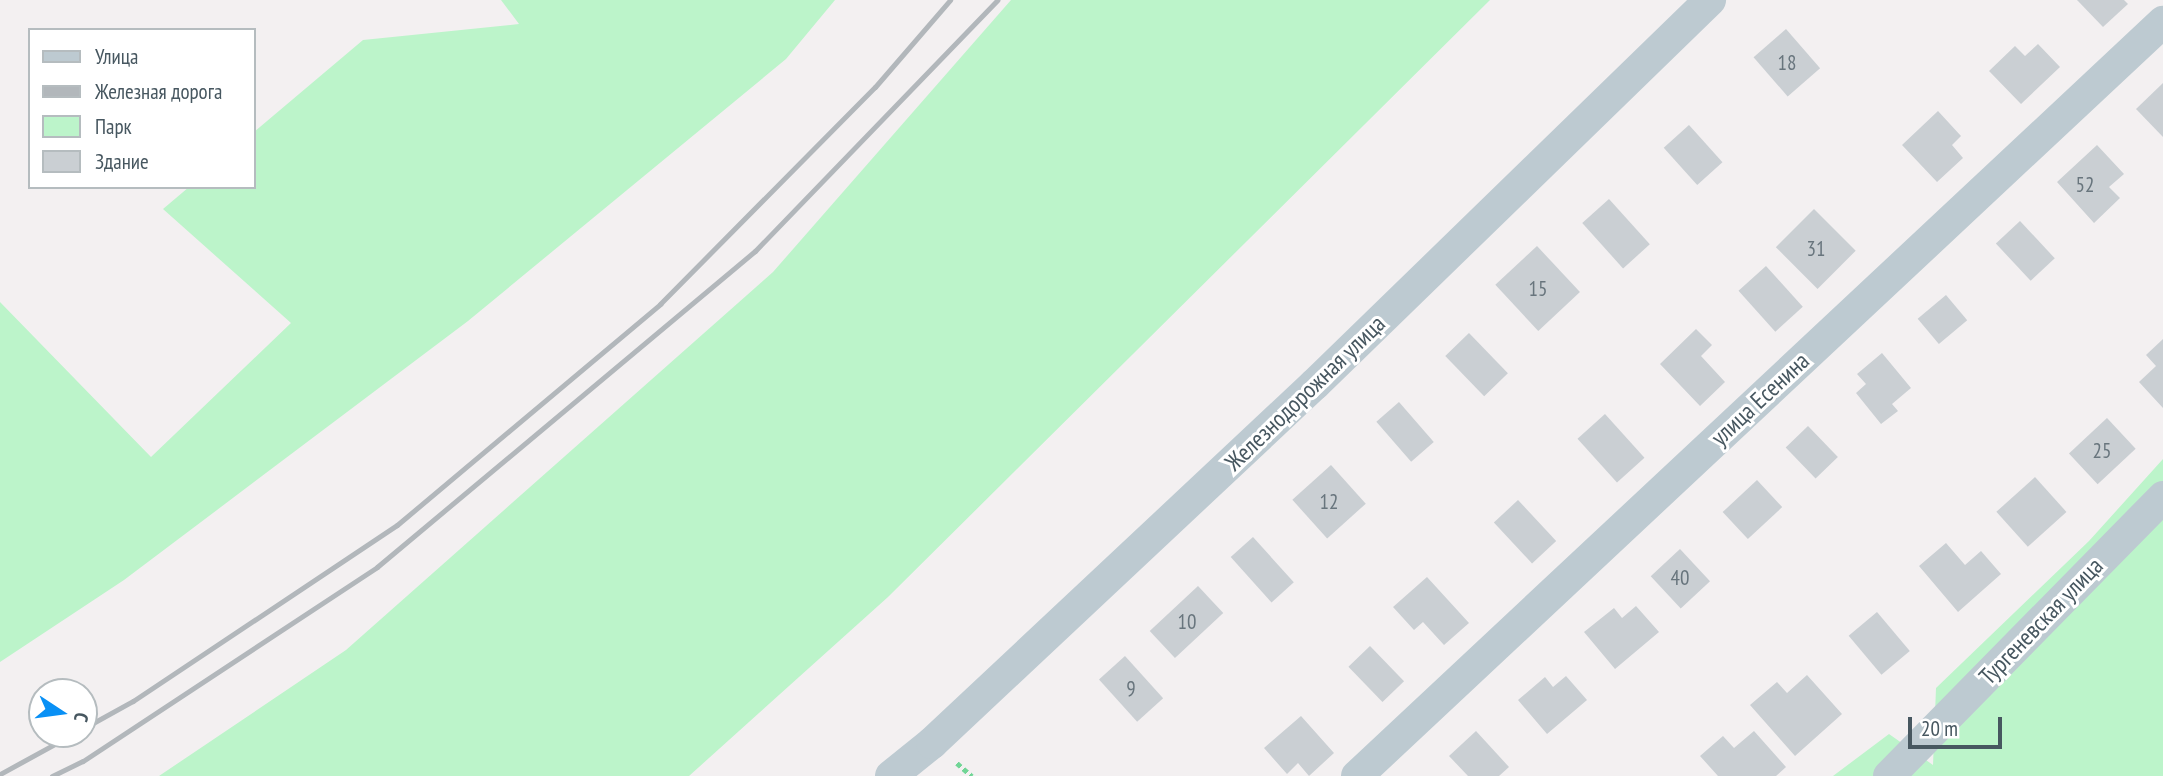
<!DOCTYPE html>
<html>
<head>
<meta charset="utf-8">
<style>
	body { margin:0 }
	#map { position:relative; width:2163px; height:776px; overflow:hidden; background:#f3f0f1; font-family:"PT Sans Narrow",sans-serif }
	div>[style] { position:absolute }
	.green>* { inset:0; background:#bcf4ca }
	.building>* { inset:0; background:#cacfd3; transform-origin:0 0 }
	.path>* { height:4.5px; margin-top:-2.25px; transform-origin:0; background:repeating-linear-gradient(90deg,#71d596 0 5px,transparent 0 8.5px) }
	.minor>* { height:32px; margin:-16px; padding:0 16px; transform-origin:16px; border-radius:16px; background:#bdcad1 }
	.rail>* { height:5px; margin:-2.5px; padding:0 2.5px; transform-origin:2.5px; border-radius:2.5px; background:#b2b7bb }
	span { translate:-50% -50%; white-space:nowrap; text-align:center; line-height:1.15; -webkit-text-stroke:6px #fff; paint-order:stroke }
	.number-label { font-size:21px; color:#68757d }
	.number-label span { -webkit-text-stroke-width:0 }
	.street-label { font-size:24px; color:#475760 }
	.legend { position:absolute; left:28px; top:28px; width:228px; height:161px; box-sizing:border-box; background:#fff; border:2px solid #b5bcbf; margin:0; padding:9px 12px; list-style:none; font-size:21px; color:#475760 }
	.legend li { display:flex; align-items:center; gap:14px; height:35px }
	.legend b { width:35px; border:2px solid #b5bcbf }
	.north { position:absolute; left:28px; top:678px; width:70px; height:70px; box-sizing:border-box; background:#fff; border:2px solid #b5bcbf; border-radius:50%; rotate:103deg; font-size:19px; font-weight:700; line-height:28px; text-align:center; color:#475760 }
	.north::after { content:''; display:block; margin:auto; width:24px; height:32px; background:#0990f5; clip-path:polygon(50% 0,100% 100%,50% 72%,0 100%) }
	.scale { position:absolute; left:1908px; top:717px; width:94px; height:32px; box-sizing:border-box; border:4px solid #475760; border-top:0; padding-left:9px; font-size:21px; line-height:24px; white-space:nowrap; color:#475760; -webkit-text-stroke:5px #fff; paint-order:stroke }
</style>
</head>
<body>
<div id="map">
	<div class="green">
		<div style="clip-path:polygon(501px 0,835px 0,786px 59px,468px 321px,124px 580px,0 662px,0 302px,151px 457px,291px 323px,163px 209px,189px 187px,254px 187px,254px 132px,363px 40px,519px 24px)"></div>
		<div style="clip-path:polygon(1011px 0,1490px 0,888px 597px,689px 776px,159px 776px,346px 650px,773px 272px)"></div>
		<div style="clip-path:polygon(2163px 459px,2163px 776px,1833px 776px,1889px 734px,1933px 765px,1936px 688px,2089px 541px)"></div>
	</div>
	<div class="building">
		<div style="clip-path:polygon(2077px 0,2124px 0,2128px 4px,2103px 27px)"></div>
		<div style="left:1786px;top:29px;width:52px;height:43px;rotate:49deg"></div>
		<div style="clip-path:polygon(2038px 44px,2060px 67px,2021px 104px,1989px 71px,2015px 46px,2025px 56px)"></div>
		<div style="clip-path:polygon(2163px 83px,2163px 137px,2136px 109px)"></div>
		<div style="clip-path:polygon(1938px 111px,1961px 136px,1952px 145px,1963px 158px,1937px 182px,1902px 145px)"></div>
		<div style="left:1689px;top:125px;width:50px;height:34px;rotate:48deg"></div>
		<div style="clip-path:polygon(2097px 145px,2124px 174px,2109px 187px,2120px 198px,2094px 223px,2057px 182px)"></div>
		<div style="left:1609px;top:199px;width:61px;height:36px;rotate:48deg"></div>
		<div style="left:1814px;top:209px;width:59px;height:54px;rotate:45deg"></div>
		<div style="left:2020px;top:221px;width:51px;height:33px;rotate:47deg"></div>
		<div style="left:1537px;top:246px;width:63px;height:57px;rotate:47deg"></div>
		<div style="left:1766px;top:266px;width:55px;height:37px;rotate:48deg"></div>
		<div style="left:1946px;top:295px;width:33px;height:37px;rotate:50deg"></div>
		<div style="clip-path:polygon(1696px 329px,1712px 345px,1701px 356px,1725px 382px,1700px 406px,1660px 364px)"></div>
		<div style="left:1469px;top:333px;width:56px;height:33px;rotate:46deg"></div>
		<div style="clip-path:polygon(2163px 339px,2163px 408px,2139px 382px,2156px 366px,2146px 355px)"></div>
		<div style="clip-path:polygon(1882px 353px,1911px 388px,1892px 404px,1898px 411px,1881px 424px,1856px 393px,1866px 384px,1857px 374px)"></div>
		<div style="left:1399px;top:402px;width:53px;height:30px;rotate:49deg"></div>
		<div style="left:1605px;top:414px;width:59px;height:37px;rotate:48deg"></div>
		<div style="left:2107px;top:418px;width:42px;height:52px;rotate:47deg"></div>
		<div style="left:1808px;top:426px;width:43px;height:31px;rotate:46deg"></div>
		<div style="left:1331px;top:465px;width:52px;height:52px;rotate:48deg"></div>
		<div style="left:2035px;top:477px;width:47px;height:52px;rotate:48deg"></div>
		<div style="left:1757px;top:480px;width:37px;height:47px;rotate:47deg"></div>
		<div style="left:1518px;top:500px;width:56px;height:33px;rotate:47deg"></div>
		<div style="left:1253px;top:537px;width:61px;height:30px;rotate:48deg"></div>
		<div style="clip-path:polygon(1946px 543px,1965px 565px,1981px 551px,2001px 574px,1958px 612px,1919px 566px)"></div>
		<div style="left:1680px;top:549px;width:44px;height:40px;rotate:47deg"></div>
		<div style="clip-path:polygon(1427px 577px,1469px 623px,1444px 645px,1423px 622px,1414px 630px,1393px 607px)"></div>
		<div style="left:1198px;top:586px;width:37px;height:66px;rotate:47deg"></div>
		<div style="clip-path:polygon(1636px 606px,1659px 632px,1615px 669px,1584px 632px,1614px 608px,1622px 618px)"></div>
		<div style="left:1877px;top:612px;width:51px;height:37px;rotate:50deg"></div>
		<div style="left:1370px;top:646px;width:49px;height:30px;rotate:46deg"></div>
		<div style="left:1125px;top:656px;width:57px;height:35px;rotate:48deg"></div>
		<div style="clip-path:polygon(1807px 675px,1842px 714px,1795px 756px,1750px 705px,1777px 682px,1787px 693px)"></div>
		<div style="clip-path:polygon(1566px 676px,1587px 700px,1547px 734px,1518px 700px,1545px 677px,1553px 687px)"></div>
		<div style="clip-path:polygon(1301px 716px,1334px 753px,1309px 776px,1298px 763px,1287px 774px,1264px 748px)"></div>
		<div style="clip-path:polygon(1476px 731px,1509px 767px,1499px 776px,1468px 776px,1449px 756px)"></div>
		<div style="clip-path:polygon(1754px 731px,1786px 767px,1776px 776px,1718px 776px,1700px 756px,1723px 736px,1734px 748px)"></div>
	</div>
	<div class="path">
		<div style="left:957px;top:763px;width:20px;rotate:41deg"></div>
	</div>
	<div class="minor">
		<div style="left:891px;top:776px;width:53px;rotate:-38.8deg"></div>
		<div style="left:932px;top:743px;width:525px;rotate:-43.15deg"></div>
		<div style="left:1315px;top:384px;width:551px;rotate:-44.19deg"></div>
		<div style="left:1357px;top:776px;width:1104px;rotate:-43.09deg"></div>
		<div style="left:1889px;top:776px;width:391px;rotate:-45.5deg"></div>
	</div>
	<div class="rail">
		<div style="left:84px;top:728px;width:56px;rotate:-28.9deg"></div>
		<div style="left:133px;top:701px;width:317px;rotate:-33.7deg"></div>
		<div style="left:397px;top:525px;width:344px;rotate:-40deg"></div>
		<div style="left:660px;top:304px;width:305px;rotate:-45.3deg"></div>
		<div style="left:875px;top:87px;width:115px;rotate:-49.2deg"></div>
		<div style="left:0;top:774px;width:83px;rotate:-28.7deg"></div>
		<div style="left:52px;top:776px;width:34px;rotate:-26deg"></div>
		<div style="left:83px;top:761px;width:352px;rotate:-33.4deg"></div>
		<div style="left:377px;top:567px;width:493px;rotate:-39.9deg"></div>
		<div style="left:755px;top:251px;width:349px;rotate:-46deg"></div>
	</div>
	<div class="number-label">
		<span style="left:1787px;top:63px">18</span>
		<span style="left:2085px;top:185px">52</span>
		<span style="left:1816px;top:249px">31</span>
		<span style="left:1538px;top:289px">15</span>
		<span style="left:2102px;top:451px">25</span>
		<span style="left:1329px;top:502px">12</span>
		<span style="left:1680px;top:578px">40</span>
		<span style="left:1187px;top:622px">10</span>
		<span style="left:1131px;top:689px">9</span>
	</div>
	<div class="street-label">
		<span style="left:1305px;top:393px;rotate:-44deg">Железнодорожная улица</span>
		<span style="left:1760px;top:399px;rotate:-43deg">улица Есенина</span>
		<span style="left:2041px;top:621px;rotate:-46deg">Тургеневская улица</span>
	</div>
	<ul class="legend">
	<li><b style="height:9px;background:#bdcad1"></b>Улица</li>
	<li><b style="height:9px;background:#b2b7bb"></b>Железная дорога</li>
	<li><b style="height:19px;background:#bcf4ca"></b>Парк</li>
	<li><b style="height:19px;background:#cacfd3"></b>Здание</li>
	</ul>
	<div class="north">С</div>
	<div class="scale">20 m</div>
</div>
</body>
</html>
